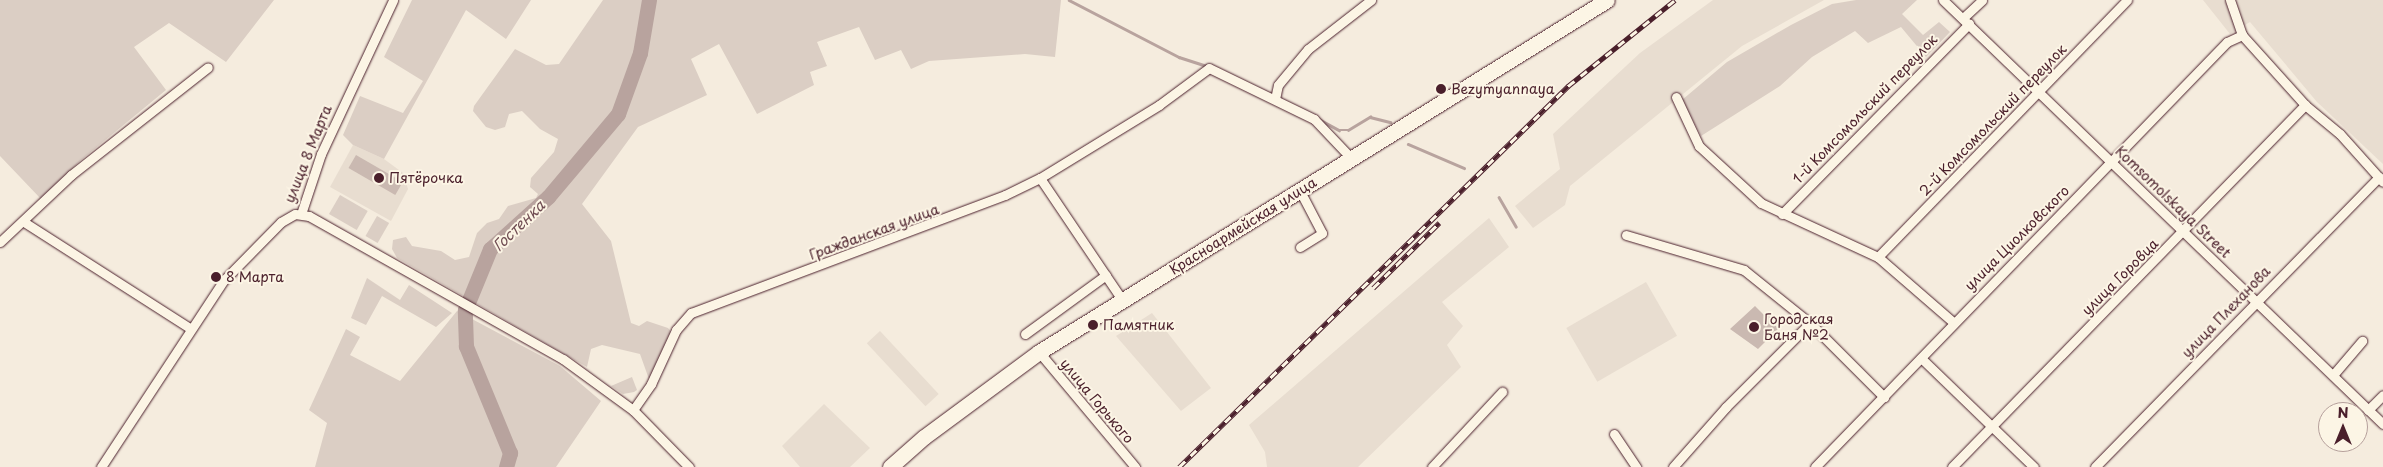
<!DOCTYPE html>
<html>
<head>
<meta charset="utf-8">
<style>
	body { margin:0 }
	#map { position:relative; width:2383px; height:467px; overflow:hidden; background:#f5ecde; font-family:"Playpen Sans",sans-serif }
	div>[style] { position:absolute }
	.built>* { inset:0; background:#e8ddd0; transform-origin:0 0 }
	.green>* { inset:0; background:#dbcec4; transform-origin:0 0 }
	.stream>* { height:2.5px; margin:-1.25px; padding:0 1.25px; transform-origin:1.25px; border-radius:1.25px; background:#b8a39e }
	.river>* { height:15px; margin:-7.5px; padding:0 7.5px; transform-origin:7.5px; border-radius:7.5px; background:#b8a39e }
	.building>* { inset:0; background:#cab9b1; transform-origin:0 0 }
	.roads { filter:drop-shadow(0 0 1px #4a1f2b) drop-shadow(0 0 1px #4a1f2b) }
	.minor>* { height:9px; margin:-4.5px; padding:0 4.5px; transform-origin:4.5px; border-radius:4.5px; background:#fcf5e5 }
	.primary>* { height:15px; margin:-7.5px; padding:0 7.5px; transform-origin:7.5px; border-radius:7.5px; background:#fcf5e5 }
	.rail>* { height:4.5px; margin-top:-2.25px; transform-origin:0; background:repeating-linear-gradient(90deg,#fcf5e5 0 8px,#4a1f2b 0 16px); box-sizing:border-box; border-block:1px solid #4a1f2b }
	.dots>* { width:14px; height:14px; translate:-50% -50%; box-sizing:border-box; border:2px solid #fcf5e5; border-radius:50% }
	span { translate:-50% -50%; white-space:nowrap; text-align:center; line-height:1.15; -webkit-text-stroke:4px #fcf5e5; paint-order:stroke }
	.poi-label { font-size:14px; color:#4a1f2b }
	.left { translate:0 -50%; text-align:left }
	.street-label { font-size:14px; color:#4a1f2b }
	.water-label { font-size:15px; color:#704d53; font-style:italic }
	.north { position:absolute; left:2318px; top:402px; width:50px; height:50px; box-sizing:border-box; background:#fcf5e5; border:1px solid #b59f9b; border-radius:50%; rotate:0deg; font-size:14px; font-weight:700; line-height:20px; text-align:center; color:#4a1f2b }
	.north::after { content:''; display:block; margin:auto; width:18px; height:22px; background:#4a1f2b; clip-path:polygon(50% 0,100% 100%,50% 72%,0 100%) }
</style>
</head>
<body>
<div id="map">
	<div class="built">
		<div style="clip-path:polygon(1713px 0,1824px 0,1742px 46px,1570px 186px,1565px 205px,1533px 228px,1515px 206px,1560px 169px,1553px 134px,1640px 53px)"></div>
		<div style="clip-path:polygon(2203px 0,2383px 0,2383px 164px,2317px 102px,2250px 22px,2230px 34px)"></div>
		<div style="clip-path:polygon(353px 145px,384px 159px,403px 173px,408px 189px,391px 221px,330px 187px)"></div>
		<div style="clip-path:polygon(1489px 218px,1509px 247px,1442px 302px,1463px 326px,1447px 345px,1461px 367px,1358px 467px,1267px 467px,1265px 452px,1249px 425px)"></div>
		<div style="left:1646px;top:282px;width:62px;height:92px;rotate:60deg"></div>
		<div style="clip-path:polygon(1152px 313px,1211px 388px,1181px 411px,1116px 336px)"></div>
		<div style="left:880px;top:331px;width:86px;height:18px;rotate:47deg"></div>
		<div style="clip-path:polygon(824px 404px,870px 448px,850px 467px,800px 467px,782px 446px)"></div>
	</div>
	<div class="green">
		<div style="clip-path:polygon(0 0,274px 0,226px 62px,169px 23px,134px 47px,166px 90px,81px 160px,41px 199px,0 156px)"></div>
		<div style="clip-path:polygon(412px 0,531px 0,506px 39px,466px 10px,384px 159px,353px 145px,343px 135px,360px 96px,403px 113px,423px 81px,384px 57px)"></div>
		<div style="clip-path:polygon(603px 0,1061px 0,1055px 57px,1025px 54px,929px 61px,911px 69px,901px 50px,875px 60px,859px 27px,817px 42px,827px 66px,810px 72px,814px 85px,757px 114px,719px 44px,691px 59px,707px 95px,638px 127px,582px 204px,611px 241px,631px 323px,639px 326px,647px 321px,668px 328px,672px 333px,650px 382px,640px 354px,602px 345px,591px 349px,587px 367px,397px 258px,392px 249px,393px 240px,406px 237px,412px 246px,441px 251px,455px 260px,469px 257px,477px 233px,487px 223px,499px 219px,508px 206px,536px 198px,538px 194px,530px 187px,531px 178px,554px 152px,558px 139px,540px 129px,522px 111px,509px 114px,505px 127px,495px 130px,486px 127px,473px 111px,474px 106px,515px 49px,546px 65px,559px 64px)"></div>
		<div style="clip-path:polygon(1856px 0,1917px 0,1902px 14px,1923px 35px,1939px 22px,1950px 32px,1926px 57px,1901px 27px,1868px 43px,1855px 31px,1812px 57px,1780px 86px,1701px 136px,1682px 100px,1727px 62px,1791px 25px,1832px 4px)"></div>
		<div style="left:340px;top:195px;width:32px;height:22px;rotate:30deg"></div>
		<div style="left:377px;top:216px;width:14px;height:23px;rotate:30deg"></div>
		<div style="clip-path:polygon(367px 278px,400px 300px,409px 285px,452px 313px,436px 327px,382px 296px,366px 325px,351px 318px)"></div>
		<div style="clip-path:polygon(457px 311px,560px 366px,601px 401px,556px 467px,315px 467px,327px 423px,309px 410px,346px 329px,360px 337px,350px 355px,400px 381px)"></div>
		<div style="clip-path:polygon(632px 377px,637px 390px,634px 392px,623px 394px,611px 386px)"></div>
	</div>
	<div class="stream">
		<div style="left:1069px;top:0;width:124px;rotate:27.4deg"></div>
		<div style="left:1179px;top:57px;width:28px;rotate:18deg"></div>
		<div style="left:1319px;top:119px;width:23px;rotate:29deg"></div>
		<div style="left:1339px;top:130px;width:9px"></div>
		<div style="left:1348px;top:130px;width:26px;rotate:-31deg"></div>
		<div style="left:1370px;top:117px;width:21px;rotate:14deg"></div>
		<div style="left:1408px;top:144px;width:61px;rotate:23.2deg"></div>
		<div style="left:1499px;top:197px;width:34px;rotate:60deg"></div>
	</div>
	<div class="river">
		<div style="left:506px;top:467px;width:15px;rotate:-74deg"></div>
		<div style="left:510px;top:453px;width:116px;rotate:-112.4deg"></div>
		<div style="left:466px;top:346px;width:36px;rotate:-92deg"></div>
		<div style="left:465px;top:310px;width:66px;rotate:-67.7deg"></div>
		<div style="left:490px;top:249px;width:78px;rotate:-41.9deg"></div>
		<div style="left:548px;top:197px;width:109px;rotate:-49.9deg"></div>
		<div style="left:618px;top:114px;width:65px;rotate:-70.2deg"></div>
		<div style="left:640px;top:53px;width:54px;rotate:-80.4deg"></div>
	</div>
	<div class="building">
		<div style="left:356px;top:155px;width:54px;height:15px;rotate:30deg"></div>
		<div style="clip-path:polygon(1755px 306px,1765px 316px,1768px 314px,1778px 329px,1758px 349px,1730px 329px)"></div>
	</div>
	<div class="roads">
		<div class="minor">
			<div style="left:1943px;top:0;width:611px;rotate:43.94deg"></div>
			<div style="left:2230px;top:0;width:37px;rotate:71deg"></div>
			<div style="left:2242px;top:35px;width:94px;rotate:48deg"></div>
			<div style="left:2305px;top:105px;width:45px;rotate:39.6deg"></div>
			<div style="left:2340px;top:134px;width:64px;rotate:48.1deg"></div>
			<div style="left:1963px;top:18px;width:26px;rotate:-43deg"></div>
			<div style="left:1676px;top:97px;width:54px;rotate:64.9deg"></div>
			<div style="left:1699px;top:146px;width:84px;rotate:42.6deg"></div>
			<div style="left:1761px;top:203px;width:129px;rotate:24.8deg"></div>
			<div style="left:1878px;top:257px;width:99px;rotate:40.9deg"></div>
			<div style="left:1275px;top:99px;width:14px;rotate:-78deg"></div>
			<div style="left:1278px;top:85px;width:47px;rotate:-50.2deg"></div>
			<div style="left:1308px;top:49px;width:80px;rotate:-37.9deg"></div>
			<div style="left:1040px;top:178px;width:148px;rotate:56deg"></div>
			<div style="left:301px;top:214px;width:63px;rotate:-71.6deg"></div>
			<div style="left:321px;top:154px;width:170px;rotate:-64.9deg"></div>
			<div style="left:1782px;top:214px;width:267px;rotate:-45.5deg"></div>
			<div style="left:24px;top:222px;width:198px;rotate:32.6deg"></div>
			<div style="left:1626px;top:235px;width:123px;rotate:16.5deg"></div>
			<div style="left:1744px;top:270px;width:85px;rotate:38.8deg"></div>
			<div style="left:1810px;top:323px;width:105px;rotate:45deg"></div>
			<div style="left:0;top:242px;width:98px;rotate:-43.3deg"></div>
			<div style="left:71px;top:175px;width:174px;rotate:-38.2deg"></div>
			<div style="left:1300px;top:247px;width:26px;rotate:-32deg"></div>
			<div style="left:1322px;top:233px;width:47px;rotate:-117.6deg"></div>
			<div style="left:1878px;top:257px;width:358px;rotate:-45.9deg"></div>
			<div style="left:1025px;top:334px;width:100px;rotate:-36.1deg"></div>
			<div style="left:1039px;top:352px;width:150px;rotate:50.1deg"></div>
			<div style="left:1921px;top:358px;width:157px;rotate:44deg"></div>
			<div style="left:2333px;top:375px;width:45px;rotate:-49.5deg"></div>
			<div style="left:633px;top:410px;width:32px;rotate:-55deg"></div>
			<div style="left:651px;top:384px;width:60px;rotate:-65.2deg"></div>
			<div style="left:676px;top:330px;width:23px;rotate:-49deg"></div>
			<div style="left:691px;top:313px;width:335px;rotate:-20.6deg"></div>
			<div style="left:1005px;top:195px;width:39px;rotate:-26deg"></div>
			<div style="left:1040px;top:178px;width:140px;rotate:-31.5deg"></div>
			<div style="left:1159px;top:105px;width:62px;rotate:-36.5deg"></div>
			<div style="left:1209px;top:68px;width:117px;rotate:25.9deg"></div>
			<div style="left:1314px;top:119px;width:54px;rotate:46.5deg"></div>
			<div style="left:2368px;top:410px;width:21px;rotate:-45deg"></div>
			<div style="left:1614px;top:434px;width:40px;rotate:56deg"></div>
			<div style="left:101px;top:467px;width:224px;rotate:-56.7deg"></div>
			<div style="left:224px;top:280px;width:81px;rotate:-45.5deg"></div>
			<div style="left:281px;top:222px;width:16px;rotate:-30deg"></div>
			<div style="left:295px;top:214px;width:14px;rotate:8deg"></div>
			<div style="left:309px;top:216px;width:291px;rotate:29.4deg"></div>
			<div style="left:563px;top:359px;width:87px;rotate:36.1deg"></div>
			<div style="left:633px;top:410px;width:80px;rotate:45.5deg"></div>
			<div style="left:1432px;top:467px;width:103px;rotate:-47deg"></div>
			<div style="left:1673px;top:467px;width:80px;rotate:-48.5deg"></div>
			<div style="left:1726px;top:407px;width:119px;rotate:-45deg"></div>
			<div style="left:1815px;top:467px;width:592px;rotate:-45.89deg"></div>
			<div style="left:2227px;top:42px;width:17px;rotate:-25deg"></div>
			<div style="left:1952px;top:467px;width:506px;rotate:-45.72deg"></div>
			<div style="left:2095px;top:467px;width:406px;rotate:-45.6deg"></div>
		</div>
		<div class="primary">
			<div style="left:890px;top:467px;width:45px;rotate:-41.4deg"></div>
			<div style="left:924px;top:437px;width:143px;rotate:-36.5deg"></div>
			<div style="left:1039px;top:352px;width:668px;rotate:-31.79deg"></div>
		</div>
	</div>
	<div class="rail">
		<div style="left:1373px;top:288px;width:93px;rotate:-44.6deg"></div>
		<div style="left:1179px;top:467px;width:545px;rotate:-44.4deg"></div>
		<div style="left:1568px;top:86px;width:137px;rotate:-38.8deg"></div>
	</div>
	<div class="dots">
		<div style="left:1441px;top:89px;background:#4a1f2b"></div>
		<div style="left:379px;top:178px;background:#4a1f2b"></div>
		<div style="left:216px;top:277px;background:#4a1f2b"></div>
		<div style="left:1093px;top:325px;background:#4a1f2b"></div>
		<div style="left:1754px;top:327px;background:#4a1f2b"></div>
	</div>
	<div class="poi-label">
		<span class="left" style="left:1451px;top:89px">Bezymyannaya</span>
		<span class="left" style="left:389px;top:178px">Пятёрочка</span>
		<span class="left" style="left:226px;top:277px">8 Марта</span>
		<span class="left" style="left:1764px;top:327px">Городская<br>Баня №2</span>
		<span class="left" style="left:1103px;top:325px">Памятник</span>
	</div>
	<div class="street-label">
		<span style="left:1865px;top:109px;rotate:-46deg">1-й Комсомольский переулок</span>
		<span style="left:1993px;top:120px;rotate:-46deg">2-й Комсомольский переулок</span>
		<span style="left:308px;top:154px;rotate:-68deg">улица 8 Марта</span>
		<span style="left:2173px;top:202px;rotate:44deg">Komsomolskaya Street</span>
		<span style="left:1243px;top:226px;rotate:-32deg">Красноармейская улица</span>
		<span style="left:874px;top:232px;rotate:-20deg">Гражданская улица</span>
		<span style="left:2017px;top:238px;rotate:-45deg">улица Циолковского</span>
		<span style="left:2120px;top:277px;rotate:-45deg">улица Горовца</span>
		<span style="left:2226px;top:312px;rotate:-46deg">улица Плеханова</span>
		<span style="left:1097px;top:401px;rotate:50deg">улица Горького</span>
	</div>
	<div class="water-label">
		<span style="left:518px;top:225px;rotate:-44deg">Гостенка</span>
	</div>
	<div class="north">N</div>
</div>
</body>
</html>
